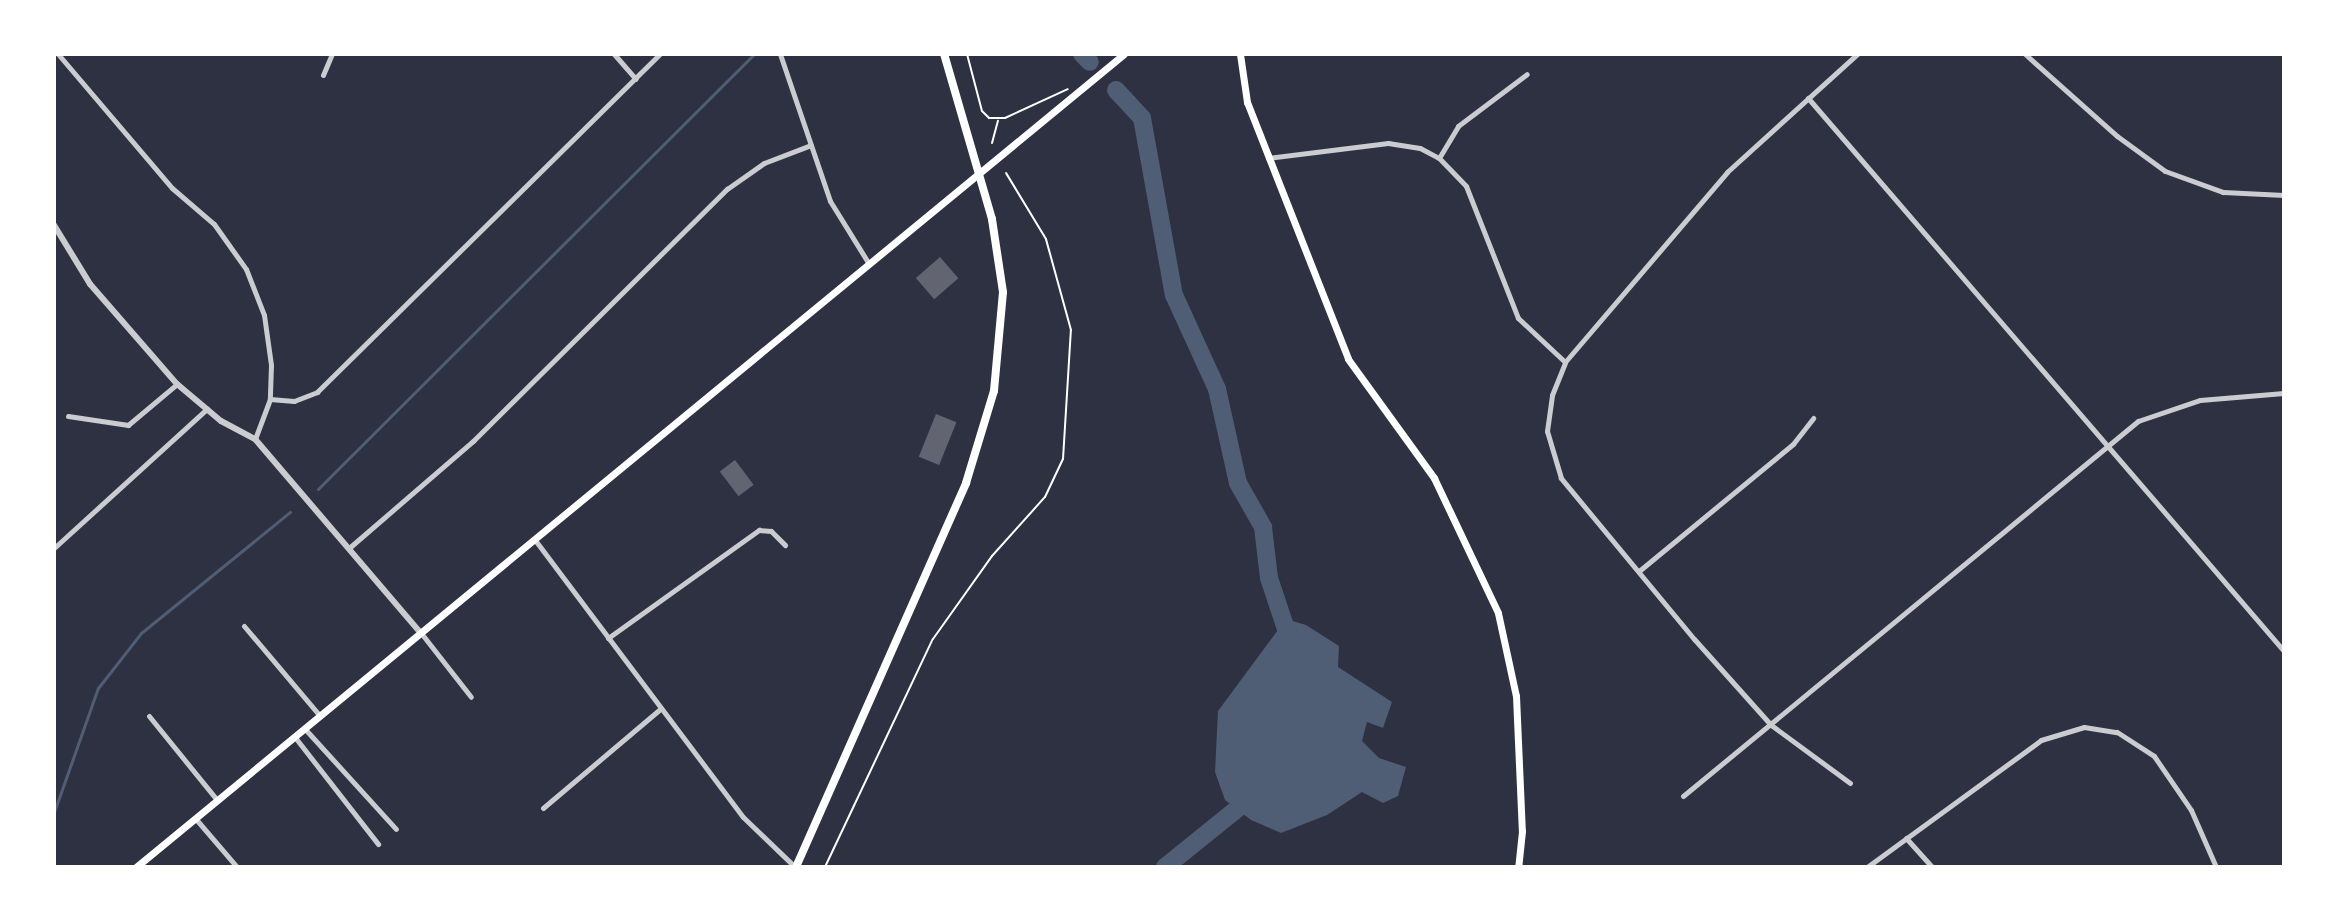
<!DOCTYPE html>
<html>
<head>
<meta charset="utf-8">
<style>
	body { margin:0 }
	#map { position:relative; width:2338px; height:921px; overflow:hidden; background:#2d3142; font-family:"Source Sans 3",sans-serif }
	div>[style] { position:absolute }
	.water>* { inset:0; background:#4f5d75 }
	.stream>* { height:3px; margin:-1.5px; padding:0 1.5px; transform-origin:1.5px; border-radius:1.5px; background:#4f5d75 }
	.river>* { height:18px; margin:-9px; padding:0 9px; transform-origin:9px; border-radius:9px; background:#4f5d75 }
	.building>* { inset:0; background:#626471; transform-origin:0 0 }
	.path>* { height:2px; margin:-1px; padding:0 1px; transform-origin:1px; border-radius:1px; background:#fff }
	.minor>* { height:5px; margin:-2.5px; padding:0 2.5px; transform-origin:2.5px; border-radius:2.5px; background:#caccd0 }
	.tertiary>* { height:6px; margin:-3px; padding:0 3px; transform-origin:3px; border-radius:3px; background:#caccd0 }
	.secondary>* { height:7px; margin:-3.5px; padding:0 3.5px; transform-origin:3.5px; border-radius:3.5px; background:#fff }
	.primary>* { height:8px; margin:-4px; padding:0 4px; transform-origin:4px; border-radius:4px; background:#fff }
	span { translate:-50% -50%; white-space:nowrap; text-align:center; line-height:1.15; -webkit-text-stroke:6px #fff; paint-order:stroke }
	.frame { position:absolute; inset:0; border:56px solid #fff; pointer-events:none }
</style>
</head>
<body>
<div id="map">
	<div class="water">
		<div style="clip-path:polygon(1286px 619px,1306px 625px,1339px 646px,1338px 667px,1392px 702px,1383px 728px,1367px 722px,1362px 741px,1379px 758px,1406px 767px,1398px 796px,1383px 803px,1362px 792px,1327px 815px,1281px 833px,1251px 820px,1225px 800px,1215px 772px,1218px 711px)"></div>
	</div>
	<div class="stream">
		<div style="left:318px;top:489px;width:616px;rotate:-44.93deg"></div>
		<div style="left:54px;top:812px;width:132px;rotate:-70.5deg"></div>
		<div style="left:98px;top:688px;width:70px;rotate:-52deg"></div>
		<div style="left:141px;top:633px;width:192px;rotate:-39.1deg"></div>
	</div>
	<div class="river">
		<div style="left:1082px;top:54px;width:11px;rotate:45deg"></div>
		<div style="left:1116px;top:90px;width:38px;rotate:47deg"></div>
		<div style="left:1142px;top:118px;width:180px;rotate:79.8deg"></div>
		<div style="left:1174px;top:295px;width:103px;rotate:65.4deg"></div>
		<div style="left:1217px;top:389px;width:96px;rotate:77.4deg"></div>
		<div style="left:1238px;top:483px;width:51px;rotate:60.4deg"></div>
		<div style="left:1263px;top:527px;width:51px;rotate:83.3deg"></div>
		<div style="left:1269px;top:578px;width:70px;rotate:71.6deg"></div>
		<div style="left:1165px;top:867px;width:94px;rotate:-38.9deg"></div>
		<div style="left:1238px;top:808px;width:23px;rotate:-56deg"></div>
	</div>
	<div class="building">
		<div style="left:940px;top:257px;width:28px;height:32px;rotate:49deg"></div>
		<div style="left:936px;top:414px;width:22px;height:46px;rotate:22deg"></div>
		<div style="left:735px;top:460px;width:31px;height:19px;rotate:53deg"></div>
	</div>
	<div class="path">
		<div style="left:967px;top:54px;width:59px;rotate:75.3deg"></div>
		<div style="left:982px;top:111px;width:10px;rotate:45deg"></div>
		<div style="left:989px;top:118px;width:16px"></div>
		<div style="left:1005px;top:118px;width:69px;rotate:-24.7deg"></div>
		<div style="left:992px;top:143px;width:23px;rotate:-75deg"></div>
		<div style="left:825px;top:867px;width:252px;rotate:-64.7deg"></div>
		<div style="left:933px;top:639px;width:102px;rotate:-54.6deg"></div>
		<div style="left:992px;top:556px;width:79px;rotate:-48.1deg"></div>
		<div style="left:1045px;top:497px;width:42px;rotate:-64.7deg"></div>
		<div style="left:1063px;top:459px;width:129px;rotate:-86.5deg"></div>
		<div style="left:1071px;top:330px;width:94px;rotate:-105.4deg"></div>
		<div style="left:1046px;top:239px;width:77px;rotate:-121.2deg"></div>
	</div>
	<div class="minor">
		<div style="left:58px;top:54px;width:176px;rotate:49.6deg"></div>
		<div style="left:172px;top:188px;width:55px;rotate:40.6deg"></div>
		<div style="left:214px;top:224px;width:55px;rotate:54.6deg"></div>
		<div style="left:246px;top:269px;width:49px;rotate:68.6deg"></div>
		<div style="left:264px;top:315px;width:50px;rotate:82deg"></div>
		<div style="left:271px;top:365px;width:34px;rotate:92deg"></div>
		<div style="left:270px;top:399px;width:43px;rotate:110.6deg"></div>
		<div style="left:614px;top:54px;width:33px;rotate:49deg"></div>
		<div style="left:780px;top:54px;width:155px;rotate:71.2deg"></div>
		<div style="left:830px;top:201px;width:74px;rotate:58.2deg"></div>
		<div style="left:2025px;top:54px;width:123px;rotate:41.7deg"></div>
		<div style="left:2117px;top:136px;width:59px;rotate:36.1deg"></div>
		<div style="left:2165px;top:171px;width:62px;rotate:19.9deg"></div>
		<div style="left:2223px;top:192px;width:61px;rotate:2.8deg"></div>
		<div style="left:323px;top:75px;width:23px;rotate:-67deg"></div>
		<div style="left:1808px;top:98px;width:730px;rotate:49.28deg"></div>
		<div style="left:1268px;top:158px;width:121px;rotate:-7.1deg"></div>
		<div style="left:1388px;top:143px;width:32px;rotate:9deg"></div>
		<div style="left:1420px;top:148px;width:21px;rotate:28deg"></div>
		<div style="left:1439px;top:158px;width:39px;rotate:46deg"></div>
		<div style="left:1466px;top:186px;width:142px;rotate:68.5deg"></div>
		<div style="left:1518px;top:318px;width:64px;rotate:43.1deg"></div>
		<div style="left:1439px;top:158px;width:37px;rotate:-59deg"></div>
		<div style="left:1458px;top:126px;width:86px;rotate:-37deg"></div>
		<div style="left:270px;top:399px;width:24px;rotate:5deg"></div>
		<div style="left:294px;top:401px;width:25px;rotate:-21deg"></div>
		<div style="left:317px;top:392px;width:482px;rotate:-44.6deg"></div>
		<div style="left:68px;top:416px;width:61px;rotate:8.5deg"></div>
		<div style="left:128px;top:425px;width:64px;rotate:-39.9deg"></div>
		<div style="left:535px;top:540px;width:346px;rotate:53.1deg"></div>
		<div style="left:743px;top:817px;width:72px;rotate:43.9deg"></div>
		<div style="left:54px;top:548px;width:207px;rotate:-42.3deg"></div>
		<div style="left:349px;top:548px;width:164px;rotate:-40.8deg"></div>
		<div style="left:473px;top:441px;width:358px;rotate:-44.8deg"></div>
		<div style="left:727px;top:189px;width:45px;rotate:-35.1deg"></div>
		<div style="left:764px;top:163px;width:50px;rotate:-21deg"></div>
		<div style="left:1639px;top:571px;width:200px;rotate:-39.5deg"></div>
		<div style="left:1793px;top:444px;width:33px;rotate:-52deg"></div>
		<div style="left:244px;top:626px;width:118px;rotate:49.8deg"></div>
		<div style="left:421px;top:633px;width:81px;rotate:52deg"></div>
		<div style="left:608px;top:638px;width:186px;rotate:-35.6deg"></div>
		<div style="left:759px;top:530px;width:12px;rotate:5deg"></div>
		<div style="left:771px;top:531px;width:20px;rotate:45deg"></div>
		<div style="left:149px;top:716px;width:108px;rotate:51deg"></div>
		<div style="left:305px;top:729px;width:135px;rotate:47.7deg"></div>
		<div style="left:294px;top:736px;width:137px;rotate:52.1deg"></div>
		<div style="left:1850px;top:783px;width:98px;rotate:-143.7deg"></div>
		<div style="left:1771px;top:725px;width:115px;rotate:-131.8deg"></div>
		<div style="left:1694px;top:639px;width:209px;rotate:-129.6deg"></div>
		<div style="left:1561px;top:478px;width:49px;rotate:-106.6deg"></div>
		<div style="left:1547px;top:431px;width:36px;rotate:-82deg"></div>
		<div style="left:1552px;top:395px;width:35px;rotate:-68deg"></div>
		<div style="left:1565px;top:362px;width:250px;rotate:-49.5deg"></div>
		<div style="left:1727px;top:172px;width:176px;rotate:-42.2deg"></div>
		<div style="left:1683px;top:796px;width:590px;rotate:-39.49deg"></div>
		<div style="left:2138px;top:421px;width:65px;rotate:-18.7deg"></div>
		<div style="left:2200px;top:400px;width:84px;rotate:-4.8deg"></div>
		<div style="left:543px;top:808px;width:153px;rotate:-40.2deg"></div>
		<div style="left:195px;top:818px;width:65px;rotate:49.4deg"></div>
		<div style="left:1906px;top:838px;width:39px;rotate:48deg"></div>
		<div style="left:1867px;top:867px;width:215px;rotate:-36.1deg"></div>
		<div style="left:2041px;top:740px;width:45px;rotate:-16.8deg"></div>
		<div style="left:2084px;top:727px;width:33px;rotate:9deg"></div>
		<div style="left:2117px;top:732px;width:44px;rotate:33deg"></div>
		<div style="left:2154px;top:756px;width:65px;rotate:55.6deg"></div>
		<div style="left:2191px;top:810px;width:62px;rotate:66.3deg"></div>
	</div>
	<div class="tertiary">
		<div style="left:54px;top:225px;width:69px;rotate:58.6deg"></div>
		<div style="left:90px;top:284px;width:133px;rotate:49deg"></div>
		<div style="left:177px;top:384px;width:57px;rotate:40.1deg"></div>
		<div style="left:221px;top:421px;width:38px;rotate:28deg"></div>
		<div style="left:255px;top:439px;width:254px;rotate:49.5deg"></div>
	</div>
	<div class="secondary">
		<div style="left:1240px;top:54px;width:49px;rotate:81.7deg"></div>
		<div style="left:1247px;top:102px;width:276px;rotate:68.5deg"></div>
		<div style="left:1348px;top:359px;width:147px;rotate:54.1deg"></div>
		<div style="left:1434px;top:478px;width:149px;rotate:64.6deg"></div>
		<div style="left:1498px;top:613px;width:85px;rotate:77.8deg"></div>
		<div style="left:1516px;top:696px;width:135px;rotate:87.5deg"></div>
		<div style="left:1522px;top:831px;width:36px;rotate:96deg"></div>
		<div style="left:136px;top:867px;width:1279px;rotate:-39.45deg"></div>
	</div>
	<div class="primary">
		<div style="left:796px;top:867px;width:420px;rotate:-66.1deg"></div>
		<div style="left:966px;top:483px;width:96px;rotate:-73.1deg"></div>
		<div style="left:994px;top:391px;width:99px;rotate:-84.8deg"></div>
		<div style="left:1003px;top:292px;width:74px;rotate:-98.6deg"></div>
		<div style="left:992px;top:219px;width:172px;rotate:-106.2deg"></div>
	</div>
	<div class="frame"></div>
</div>
</body>
</html>
